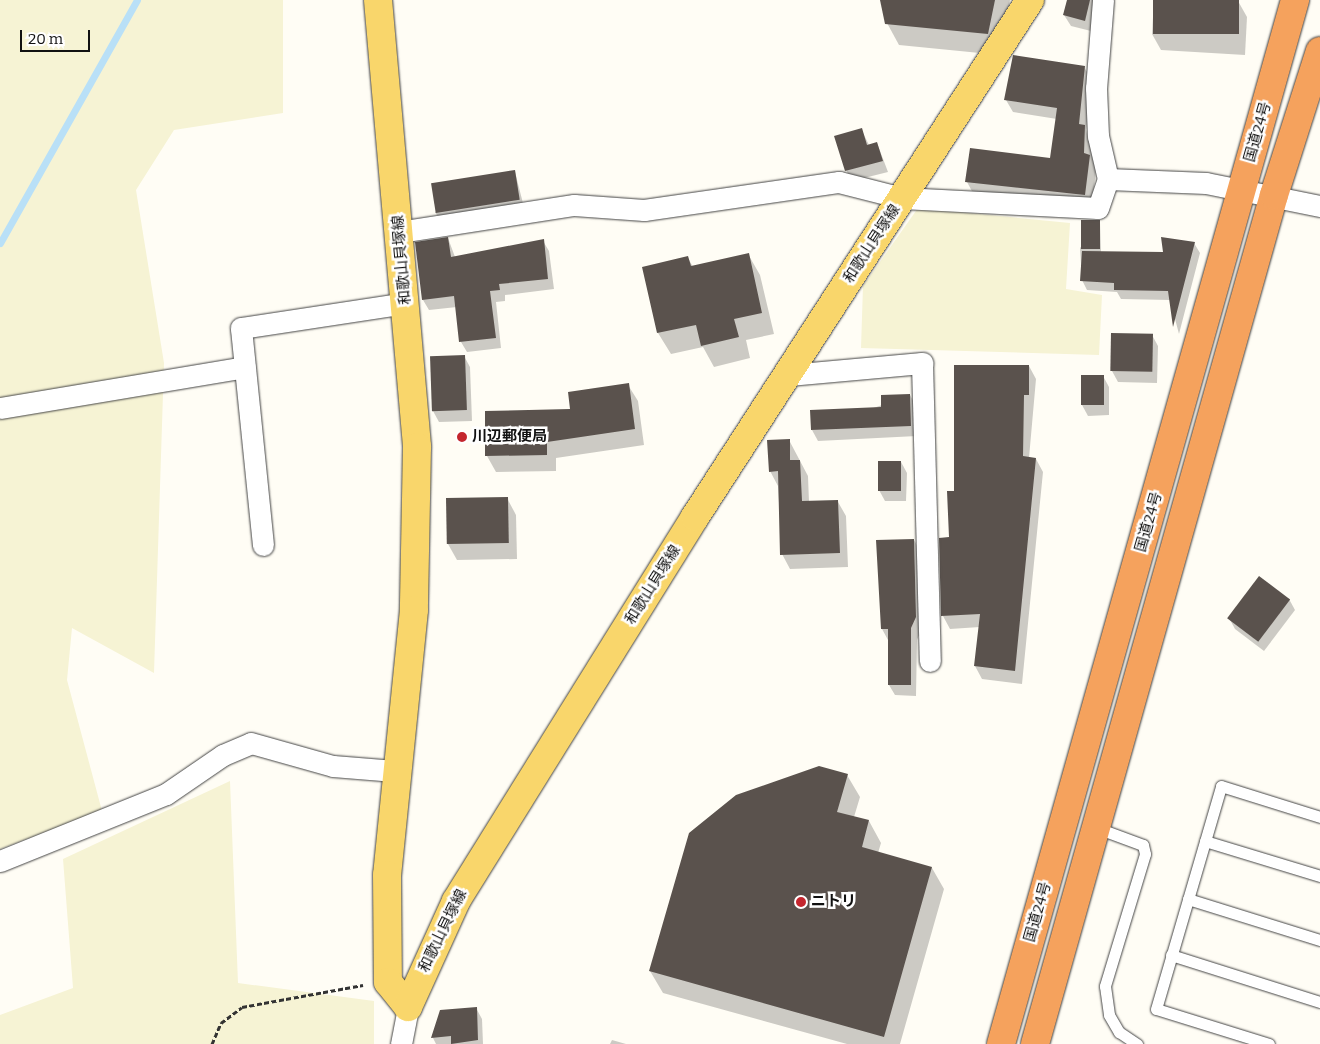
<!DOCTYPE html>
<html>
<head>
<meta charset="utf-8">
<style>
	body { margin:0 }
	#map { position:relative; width:1320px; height:1044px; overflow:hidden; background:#fffdf5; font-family:Bitter,"Noto Sans JP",serif }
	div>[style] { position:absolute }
	.farmland>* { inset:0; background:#f6f3d4 }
	.shadow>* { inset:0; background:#0003 }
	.stream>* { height:7px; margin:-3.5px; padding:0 3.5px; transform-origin:3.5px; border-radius:3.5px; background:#b9e0f7 }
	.building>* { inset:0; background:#5a524d; transform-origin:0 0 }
	.path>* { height:3px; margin-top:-1.5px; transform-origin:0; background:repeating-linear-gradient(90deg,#333 0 5px,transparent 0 7.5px) }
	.roads { filter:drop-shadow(0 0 1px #444) drop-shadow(0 0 1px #444) }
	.lane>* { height:11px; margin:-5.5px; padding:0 5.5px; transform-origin:5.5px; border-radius:5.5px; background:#fff }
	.street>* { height:21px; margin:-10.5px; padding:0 10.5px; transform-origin:10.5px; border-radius:10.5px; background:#fff }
	.primary>* { height:28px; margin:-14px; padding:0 14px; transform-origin:14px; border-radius:14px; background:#f9d66b }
	.highway>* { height:28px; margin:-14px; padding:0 14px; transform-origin:14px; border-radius:14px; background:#f5a25d }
	.dots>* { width:14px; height:14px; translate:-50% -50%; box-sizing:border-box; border:2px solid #fff; border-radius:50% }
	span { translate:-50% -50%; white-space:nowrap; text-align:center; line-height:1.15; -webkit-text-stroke:5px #fff; paint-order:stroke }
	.street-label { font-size:15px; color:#111 }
	.poi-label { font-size:15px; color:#111; font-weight:700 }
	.left { translate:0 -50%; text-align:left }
	.scale { position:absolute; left:20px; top:30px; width:70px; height:22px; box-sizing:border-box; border:2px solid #111; border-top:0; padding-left:6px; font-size:15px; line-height:18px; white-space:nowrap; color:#111; -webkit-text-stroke:4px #fff; paint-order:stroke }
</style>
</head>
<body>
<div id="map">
	<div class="farmland">
		<div style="clip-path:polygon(0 0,283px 0,283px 113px,174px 130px,136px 190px,164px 363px,154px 673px,72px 628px,67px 680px,102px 811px,0 849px)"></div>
		<div style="clip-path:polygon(918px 208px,1070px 223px,1066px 289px,1102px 295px,1099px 355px,861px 348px,863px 286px)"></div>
		<div style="clip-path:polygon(230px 781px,238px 983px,374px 1001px,374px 1044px,0 1044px,0 1015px,73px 988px,63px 859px)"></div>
	</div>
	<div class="shadow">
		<div style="clip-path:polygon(882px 0,1010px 0,1000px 55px,899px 45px,887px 23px)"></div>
		<div style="clip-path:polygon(1068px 0,1099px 0,1091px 31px,1071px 26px,1064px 15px)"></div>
		<div style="clip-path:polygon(1154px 0,1238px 1px,1247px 17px,1245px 55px,1161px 50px,1152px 34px)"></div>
		<div style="clip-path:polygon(1084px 67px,1092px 80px,1086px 130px,1096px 169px,1092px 207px,974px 195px,967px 182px,1051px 159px,1057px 119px,1013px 112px,1006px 100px)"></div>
		<div style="clip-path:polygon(861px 129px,869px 145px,877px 143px,888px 172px,852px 181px,846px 170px)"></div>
		<div style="clip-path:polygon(515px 172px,525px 211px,442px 223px,435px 212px)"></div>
		<div style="clip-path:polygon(1100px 222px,1101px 252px,1165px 253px,1194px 243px,1200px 253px,1179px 334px,1170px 300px,1121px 299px,1117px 292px,1087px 290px,1082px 280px,1080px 248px)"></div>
		<div style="clip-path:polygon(448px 238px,455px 257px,543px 241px,549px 251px,554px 289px,505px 295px,505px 301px,496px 302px,501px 348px,467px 352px,461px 342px,457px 307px,429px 310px,423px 300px)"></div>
		<div style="clip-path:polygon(748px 254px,760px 275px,774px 334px,746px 340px,750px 358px,714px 367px,703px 347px,671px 354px,658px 333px,643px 268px,688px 258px,693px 267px)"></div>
		<div style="clip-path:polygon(1152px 335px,1158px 346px,1157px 383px,1118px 382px,1112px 371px)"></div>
		<div style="clip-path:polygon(464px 356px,470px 367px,472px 421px,439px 422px,433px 411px)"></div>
		<div style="clip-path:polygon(1029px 366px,1036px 379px,1029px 458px,1036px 459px,1043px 472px,1022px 684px,982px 679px,975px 666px,980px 627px,950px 629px,943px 616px,955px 492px)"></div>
		<div style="clip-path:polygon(1103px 376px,1109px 387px,1109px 415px,1088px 416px,1082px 405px)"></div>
		<div style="clip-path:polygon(628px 385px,638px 401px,644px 445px,556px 458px,556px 471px,496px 472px,487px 456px,486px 412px,572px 410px)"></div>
		<div style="clip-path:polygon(910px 395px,916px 406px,917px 436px,818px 441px,812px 430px)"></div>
		<div style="clip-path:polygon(789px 440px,808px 476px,809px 502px,838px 502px,846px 516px,848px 567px,790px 569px,782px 554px,778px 486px,770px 471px)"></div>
		<div style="clip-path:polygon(901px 462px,907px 473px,906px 501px,885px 501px,879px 490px)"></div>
		<div style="clip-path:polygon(507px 498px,516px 515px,517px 559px,457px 560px,448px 544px)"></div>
		<div style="clip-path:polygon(914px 540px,920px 551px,922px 628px,917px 640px,916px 696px,895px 695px,889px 685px,888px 640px,882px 629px,878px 541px)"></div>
		<div style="clip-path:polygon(1289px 599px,1295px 610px,1264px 651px,1235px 629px,1229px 618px)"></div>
		<div style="clip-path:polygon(847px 775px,860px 797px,854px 817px,869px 821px,881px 843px,878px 853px,932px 868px,944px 889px,900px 1044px,847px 1044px,663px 993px,650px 971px)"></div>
		<div style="clip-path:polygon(476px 1008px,482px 1019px,483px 1044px,436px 1044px,433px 1038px,441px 1011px)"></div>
		<div style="clip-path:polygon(612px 1040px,626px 1044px,610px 1044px)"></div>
	</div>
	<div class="stream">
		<div style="left:0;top:243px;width:279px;rotate:-60.6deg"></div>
	</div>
	<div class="building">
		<div style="clip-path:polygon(880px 0,995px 0,988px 34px,885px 24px)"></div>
		<div style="clip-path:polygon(1067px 0,1090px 0,1085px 21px,1063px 15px)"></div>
		<div style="left:1153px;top:0;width:86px;height:34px"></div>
		<div style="clip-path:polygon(1013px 55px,1085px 66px,1079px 124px,1085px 125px,1084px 153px,1090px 155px,1085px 195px,965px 182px,970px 148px,1050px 158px,1057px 108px,1004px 100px)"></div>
		<div style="clip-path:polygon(862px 128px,867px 145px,877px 142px,883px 161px,845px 171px,834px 136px)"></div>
		<div style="left:515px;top:170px;width:30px;height:85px;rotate:81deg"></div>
		<div style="left:1081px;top:220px;width:19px;height:29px"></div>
		<div style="clip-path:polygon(448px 237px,451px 257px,544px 239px,548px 279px,499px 284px,500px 290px,490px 291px,496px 338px,459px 342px,454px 296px,422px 300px,415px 242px)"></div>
		<div style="clip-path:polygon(1161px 237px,1195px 242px,1173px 327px,1168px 291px,1114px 290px,1114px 283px,1080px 281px,1082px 251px,1163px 252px)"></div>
		<div style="clip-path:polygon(749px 253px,762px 313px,734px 319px,739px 337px,701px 346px,696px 325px,657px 333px,642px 267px,688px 256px,691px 266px)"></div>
		<div style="left:1111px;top:333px;width:42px;height:38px;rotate:1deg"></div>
		<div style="left:465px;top:355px;width:55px;height:35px;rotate:88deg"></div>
		<div style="clip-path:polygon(954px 365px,1029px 365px,1029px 395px,1024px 395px,1023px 456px,1036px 458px,1015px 671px,974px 666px,980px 614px,941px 616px,939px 538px,949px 537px,947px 491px,954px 491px)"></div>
		<div style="left:1081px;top:375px;width:23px;height:30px"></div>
		<div style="clip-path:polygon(629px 383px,635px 429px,547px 442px,547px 455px,485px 456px,485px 411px,570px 409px,568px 392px)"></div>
		<div style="clip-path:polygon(910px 394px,911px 426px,811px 430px,810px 410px,881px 407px,881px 395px)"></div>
		<div style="clip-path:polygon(790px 439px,790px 460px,800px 460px,802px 501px,838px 500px,840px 553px,780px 555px,778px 471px,769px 472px,767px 440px)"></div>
		<div style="left:878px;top:461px;width:23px;height:30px"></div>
		<div style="left:508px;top:497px;width:46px;height:62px;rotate:89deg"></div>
		<div style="clip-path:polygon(914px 539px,916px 617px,911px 628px,911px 685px,888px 685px,888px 629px,881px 629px,876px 540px)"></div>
		<div style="left:1259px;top:576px;width:39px;height:53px;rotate:37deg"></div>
		<div style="clip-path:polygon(819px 766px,848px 774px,837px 812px,869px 820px,862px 847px,932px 867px,884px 1037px,649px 971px,689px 833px,736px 795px)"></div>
		<div style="clip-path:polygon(477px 1007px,478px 1040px,451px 1044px,451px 1036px,431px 1038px,440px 1010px)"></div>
	</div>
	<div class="path">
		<div style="left:212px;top:1044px;width:23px;rotate:-67deg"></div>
		<div style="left:221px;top:1023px;width:26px;rotate:-37deg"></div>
		<div style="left:242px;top:1007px;width:123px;rotate:-10.3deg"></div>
	</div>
	<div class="roads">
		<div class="lane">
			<div style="left:1097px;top:828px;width:49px;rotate:20.3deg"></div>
			<div style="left:1143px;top:845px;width:9px;rotate:77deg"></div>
			<div style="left:1145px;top:854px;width:138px;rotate:106.9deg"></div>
			<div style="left:1105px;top:986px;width:29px;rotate:82deg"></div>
			<div style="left:1109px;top:1015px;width:20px;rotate:60deg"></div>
			<div style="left:1119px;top:1032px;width:22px;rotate:34deg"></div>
			<div style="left:1205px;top:841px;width:120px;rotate:16.9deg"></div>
			<div style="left:1188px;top:899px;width:138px;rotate:17.3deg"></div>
			<div style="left:1171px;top:955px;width:156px;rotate:17.5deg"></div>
			<div style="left:1269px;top:1044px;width:118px;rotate:-162.8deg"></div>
			<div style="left:1156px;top:1009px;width:232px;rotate:-73.7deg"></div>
			<div style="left:1221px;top:786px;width:104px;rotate:17.4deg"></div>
		</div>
		<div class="street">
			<div style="left:1103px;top:0;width:88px;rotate:94.5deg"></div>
			<div style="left:1096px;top:88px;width:48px;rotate:87.6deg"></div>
			<div style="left:1098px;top:136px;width:44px;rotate:76.9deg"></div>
			<div style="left:399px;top:232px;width:177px;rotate:-8.8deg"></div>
			<div style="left:574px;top:205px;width:70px;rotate:4.1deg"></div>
			<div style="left:644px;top:210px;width:197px;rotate:-8.2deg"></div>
			<div style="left:839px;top:182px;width:65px;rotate:14.3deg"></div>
			<div style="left:902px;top:198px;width:196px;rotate:2.9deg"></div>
			<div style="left:1098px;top:208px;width:31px;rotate:-71deg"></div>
			<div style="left:1108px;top:179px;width:98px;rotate:2.3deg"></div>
			<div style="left:1206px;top:183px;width:116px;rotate:11.4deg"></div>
			<div style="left:788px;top:375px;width:135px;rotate:-5.1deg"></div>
			<div style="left:922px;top:363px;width:298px;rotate:88.5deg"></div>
			<div style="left:0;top:408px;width:248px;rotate:-9.5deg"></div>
			<div style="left:263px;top:545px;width:218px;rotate:-95.8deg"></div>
			<div style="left:241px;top:328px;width:167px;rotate:-8.6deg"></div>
			<div style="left:0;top:861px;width:179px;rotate:-22deg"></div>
			<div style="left:166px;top:794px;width:69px;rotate:-34.4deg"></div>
			<div style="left:223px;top:755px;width:30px;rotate:-23deg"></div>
			<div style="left:251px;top:743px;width:85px;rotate:15.7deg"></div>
			<div style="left:333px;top:766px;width:62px;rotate:4.6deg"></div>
			<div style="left:401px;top:1044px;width:38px;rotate:-79deg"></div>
		</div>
		<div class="primary">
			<div style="left:378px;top:0;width:449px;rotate:85deg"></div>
			<div style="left:417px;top:447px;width:163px;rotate:91.1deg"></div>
			<div style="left:414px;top:610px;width:266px;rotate:95.8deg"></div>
			<div style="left:387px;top:875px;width:107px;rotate:89.5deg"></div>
			<div style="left:388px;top:982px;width:32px;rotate:51deg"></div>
			<div style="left:408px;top:1007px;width:116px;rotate:-65.6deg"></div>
			<div style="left:456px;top:901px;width:452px;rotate:-58.1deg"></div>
			<div style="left:695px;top:517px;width:616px;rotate:-57.06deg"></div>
		</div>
		<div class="highway">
			<div style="left:1001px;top:1044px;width:1085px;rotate:-74.27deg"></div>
			<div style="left:1035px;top:1044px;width:882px;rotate:-74.28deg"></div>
			<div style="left:1274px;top:195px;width:151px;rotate:-72.3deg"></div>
		</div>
	</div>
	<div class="dots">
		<div style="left:462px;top:437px;background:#c4262e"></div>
		<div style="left:801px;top:902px;background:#c4262e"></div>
	</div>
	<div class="street-label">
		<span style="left:1258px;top:132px;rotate:-74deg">国道24号</span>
		<span style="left:872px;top:244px;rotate:-57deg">和歌山貝塚線</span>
		<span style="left:402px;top:260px;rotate:-95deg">和歌山貝塚線</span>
		<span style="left:1149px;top:522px;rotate:-74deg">国道24号</span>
		<span style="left:653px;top:585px;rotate:-58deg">和歌山貝塚線</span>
		<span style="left:1038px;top:912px;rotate:-74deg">国道24号</span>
		<span style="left:443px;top:931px;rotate:-64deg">和歌山貝塚線</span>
	</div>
	<div class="poi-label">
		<span class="left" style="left:472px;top:437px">川辺郵便局</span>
		<span class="left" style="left:811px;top:902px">ニトリ</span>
	</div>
	<div class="scale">20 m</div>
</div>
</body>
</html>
